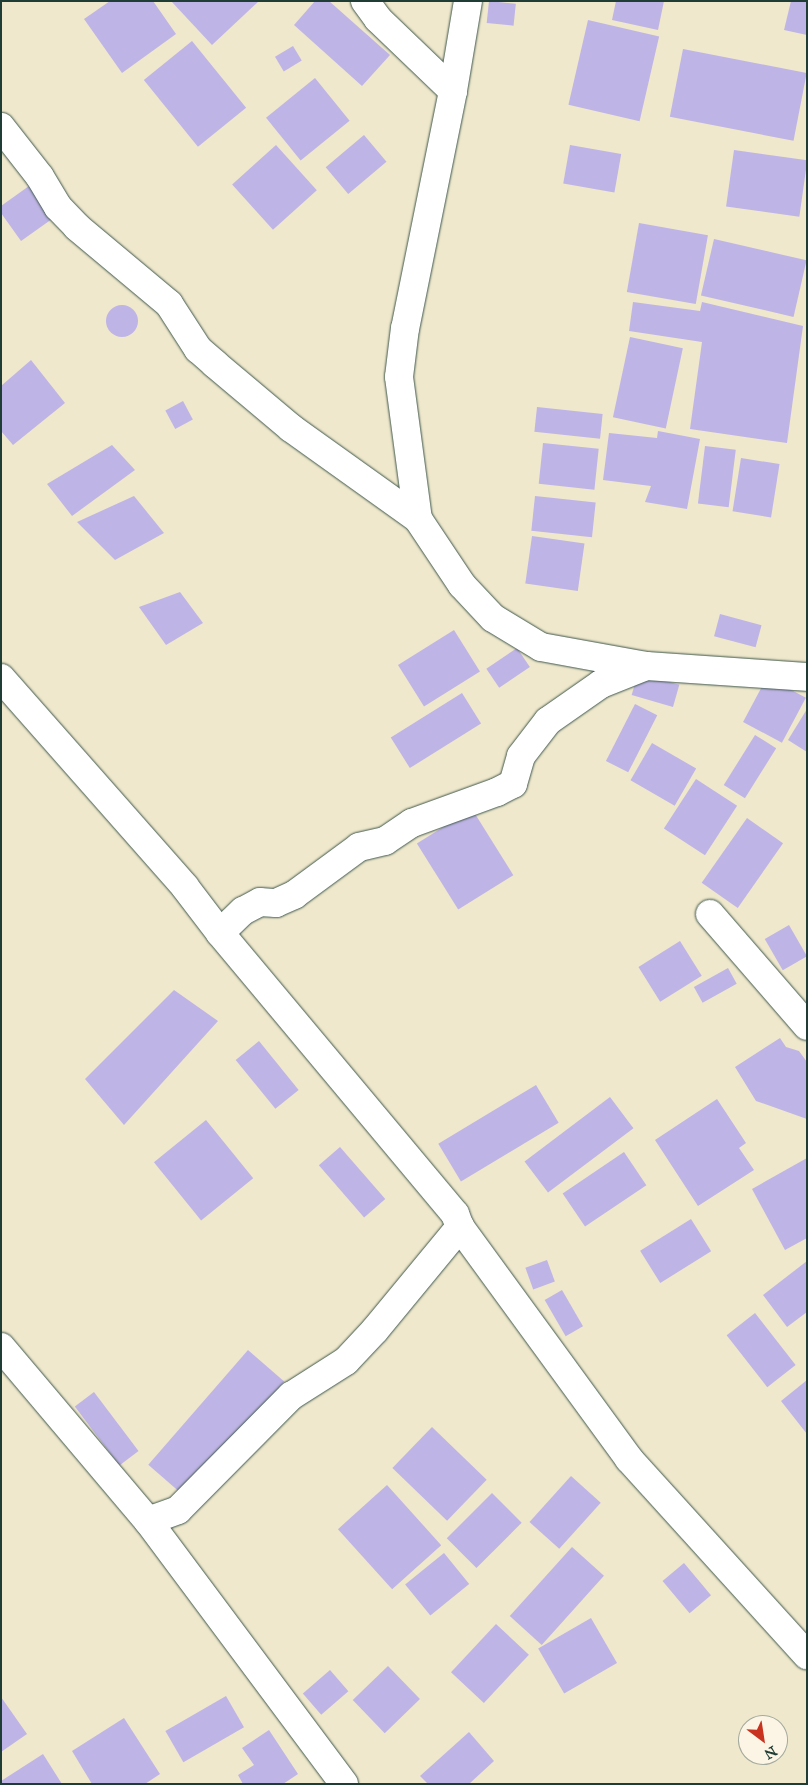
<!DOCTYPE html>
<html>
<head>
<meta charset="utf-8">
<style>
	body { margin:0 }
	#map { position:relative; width:808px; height:1785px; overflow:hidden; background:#efe8cc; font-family:"IM FELL Great Primer",serif }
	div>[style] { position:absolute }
	.building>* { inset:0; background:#bfb4e6; transform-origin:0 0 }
	.round { border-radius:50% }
	.roads { filter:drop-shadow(0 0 1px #3e574b) drop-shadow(0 0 1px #3e574b) }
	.street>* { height:28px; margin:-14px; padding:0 14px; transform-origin:14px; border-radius:14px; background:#fff }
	span { translate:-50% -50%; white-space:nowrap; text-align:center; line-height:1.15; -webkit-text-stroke:4px #fcf5e5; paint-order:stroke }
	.frame { position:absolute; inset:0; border:2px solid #1f3d34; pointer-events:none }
	.north { position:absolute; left:738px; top:1715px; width:50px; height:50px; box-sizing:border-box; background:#fcf5e5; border:1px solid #a4ab9e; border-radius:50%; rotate:149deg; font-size:14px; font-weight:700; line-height:20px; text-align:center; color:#1f3d34 }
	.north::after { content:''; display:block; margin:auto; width:18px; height:22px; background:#c8321e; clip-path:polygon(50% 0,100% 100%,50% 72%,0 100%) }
</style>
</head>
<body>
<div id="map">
	<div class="building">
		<div style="clip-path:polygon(110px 1px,153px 1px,176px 34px,122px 73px,84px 19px)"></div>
		<div style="clip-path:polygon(171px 1px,259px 1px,212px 45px)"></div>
		<div style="clip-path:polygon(315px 1px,329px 1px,390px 55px,362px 86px,294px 25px)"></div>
		<div style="left:489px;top:1px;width:27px;height:22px;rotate:6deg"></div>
		<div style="clip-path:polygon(616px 1px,664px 1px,658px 30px,612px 20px)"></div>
		<div style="clip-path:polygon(791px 1px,807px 1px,807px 35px,784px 30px)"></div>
		<div style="left:588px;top:20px;width:73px;height:87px;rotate:13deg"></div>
		<div style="left:192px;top:41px;width:86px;height:62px;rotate:51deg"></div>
		<div style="left:293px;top:46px;width:17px;height:21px;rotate:59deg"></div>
		<div style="left:683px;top:49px;width:126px;height:69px;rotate:11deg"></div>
		<div style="left:315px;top:78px;width:55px;height:63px;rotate:51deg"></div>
		<div style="left:364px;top:135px;width:35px;height:50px;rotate:50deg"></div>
		<div style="left:276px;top:145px;width:61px;height:59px;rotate:48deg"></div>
		<div style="left:570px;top:145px;width:52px;height:39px;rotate:10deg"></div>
		<div style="left:734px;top:150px;width:74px;height:57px;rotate:8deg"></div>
		<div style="clip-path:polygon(29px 186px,52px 219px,21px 241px,1px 213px,1px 206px)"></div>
		<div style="left:639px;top:223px;width:70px;height:70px;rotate:10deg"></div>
		<div style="left:714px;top:239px;width:95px;height:58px;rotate:13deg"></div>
		<div style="clip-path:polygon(633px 302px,700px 311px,702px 302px,803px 326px,787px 443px,690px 429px,702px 342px,629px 331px)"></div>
		<div class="round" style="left:106px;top:305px;width:32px;height:32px"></div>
		<div style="left:630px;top:337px;width:54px;height:82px;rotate:12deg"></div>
		<div style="clip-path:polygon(31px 360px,65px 403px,13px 445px,1px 431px,1px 386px)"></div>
		<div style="left:183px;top:401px;width:21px;height:20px;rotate:62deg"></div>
		<div style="left:537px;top:407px;width:66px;height:25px;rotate:6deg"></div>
		<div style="clip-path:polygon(658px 431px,700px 439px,687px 509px,645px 502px,651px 486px,603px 480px,609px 433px,657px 438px)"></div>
		<div style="left:543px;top:443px;width:56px;height:41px;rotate:6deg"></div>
		<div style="clip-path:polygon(112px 445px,135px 470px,72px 516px,47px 484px)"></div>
		<div style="left:705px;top:446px;width:31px;height:58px;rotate:7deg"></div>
		<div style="left:741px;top:458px;width:39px;height:54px;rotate:9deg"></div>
		<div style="clip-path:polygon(134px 496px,164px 533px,115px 560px,77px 522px)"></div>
		<div style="left:535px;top:496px;width:61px;height:35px;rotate:6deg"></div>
		<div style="left:532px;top:536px;width:53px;height:48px;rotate:8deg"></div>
		<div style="clip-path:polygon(180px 592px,203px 623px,166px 645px,139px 607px)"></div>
		<div style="left:720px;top:614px;width:43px;height:23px;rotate:15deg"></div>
		<div style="left:454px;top:630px;width:49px;height:66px;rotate:58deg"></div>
		<div style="left:517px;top:648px;width:23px;height:37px;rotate:56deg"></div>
		<div style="left:638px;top:673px;width:43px;height:23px;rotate:16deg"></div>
		<div style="left:767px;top:677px;width:44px;height:51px;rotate:28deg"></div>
		<div style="left:462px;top:693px;width:36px;height:84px;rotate:58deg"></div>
		<div style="left:635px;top:704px;width:25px;height:64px;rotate:27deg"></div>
		<div style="clip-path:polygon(807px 709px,807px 752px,788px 740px)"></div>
		<div style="left:755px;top:735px;width:25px;height:59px;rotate:32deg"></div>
		<div style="left:652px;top:743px;width:51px;height:43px;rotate:30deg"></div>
		<div style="left:696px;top:779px;width:49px;height:59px;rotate:33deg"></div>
		<div style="left:472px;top:809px;width:78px;height:65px;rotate:58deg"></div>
		<div style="left:747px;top:818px;width:44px;height:79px;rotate:35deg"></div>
		<div style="left:789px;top:925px;width:36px;height:28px;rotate:60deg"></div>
		<div style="left:680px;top:941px;width:41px;height:49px;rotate:58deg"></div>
		<div style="left:728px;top:968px;width:18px;height:39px;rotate:61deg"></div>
		<div style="clip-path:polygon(174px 990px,218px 1021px,124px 1125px,85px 1079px)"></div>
		<div style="clip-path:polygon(780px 1038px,786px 1047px,799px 1051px,807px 1062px,807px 1119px,756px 1101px,735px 1067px)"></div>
		<div style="left:259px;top:1041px;width:63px;height:30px;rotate:51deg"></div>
		<div style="left:536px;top:1085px;width:44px;height:114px;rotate:59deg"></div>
		<div style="left:610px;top:1097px;width:39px;height:107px;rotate:53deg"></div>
		<div style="clip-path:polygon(717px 1099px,746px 1143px,739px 1148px,754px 1170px,698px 1206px,655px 1140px)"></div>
		<div style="left:206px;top:1120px;width:75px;height:67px;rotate:51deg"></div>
		<div style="left:340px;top:1147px;width:69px;height:28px;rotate:49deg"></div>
		<div style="left:624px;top:1152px;width:40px;height:74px;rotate:56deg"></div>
		<div style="clip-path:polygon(807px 1158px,807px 1238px,785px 1250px,752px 1189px)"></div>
		<div style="left:691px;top:1219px;width:38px;height:60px;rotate:58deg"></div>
		<div style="left:547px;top:1260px;width:23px;height:23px;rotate:70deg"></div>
		<div style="clip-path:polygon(807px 1261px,807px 1312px,787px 1327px,763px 1295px)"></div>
		<div style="left:562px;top:1290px;width:42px;height:20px;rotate:60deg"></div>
		<div style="left:755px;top:1313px;width:66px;height:36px;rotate:52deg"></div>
		<div style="left:248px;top:1350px;width:48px;height:152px;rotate:41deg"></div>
		<div style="clip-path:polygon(807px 1380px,807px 1434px,781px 1401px)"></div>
		<div style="left:94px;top:1392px;width:74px;height:24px;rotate:53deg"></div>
		<div style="left:432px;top:1427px;width:76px;height:57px;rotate:44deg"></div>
		<div style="left:571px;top:1476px;width:40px;height:62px;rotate:42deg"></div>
		<div style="left:387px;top:1485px;width:81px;height:66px;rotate:48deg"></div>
		<div style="left:492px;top:1493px;width:42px;height:64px;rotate:45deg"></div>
		<div style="left:572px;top:1547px;width:43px;height:93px;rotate:42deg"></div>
		<div style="left:444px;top:1553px;width:40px;height:50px;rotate:51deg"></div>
		<div style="left:684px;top:1563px;width:42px;height:28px;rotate:50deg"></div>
		<div style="left:591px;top:1618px;width:52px;height:61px;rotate:60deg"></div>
		<div style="left:496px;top:1624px;width:45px;height:66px;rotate:43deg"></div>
		<div style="left:388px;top:1666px;width:46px;height:49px;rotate:46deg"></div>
		<div style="left:330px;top:1670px;width:28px;height:36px;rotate:49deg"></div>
		<div style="left:226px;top:1696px;width:36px;height:70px;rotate:60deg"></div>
		<div style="clip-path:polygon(1px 1697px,27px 1734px,1px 1752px)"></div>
		<div style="clip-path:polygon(124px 1718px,160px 1774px,145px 1784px,92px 1784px,72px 1751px)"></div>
		<div style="clip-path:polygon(269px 1730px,298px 1774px,283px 1784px,243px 1784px,238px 1775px,254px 1765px,242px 1748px)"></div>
		<div style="clip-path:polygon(469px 1732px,494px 1761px,469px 1784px,428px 1784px,420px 1776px)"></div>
		<div style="clip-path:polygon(43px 1754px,62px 1784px,1px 1784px,1px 1781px)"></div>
	</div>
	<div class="roads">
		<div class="street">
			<div style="left:365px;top:1px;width:22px;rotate:54deg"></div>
			<div style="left:378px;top:19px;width:104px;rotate:43.8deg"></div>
			<div style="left:468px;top:1px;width:91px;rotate:99.5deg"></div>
			<div style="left:453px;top:91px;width:242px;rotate:101.4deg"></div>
			<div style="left:405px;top:328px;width:49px;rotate:97deg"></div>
			<div style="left:399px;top:377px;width:143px;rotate:82.4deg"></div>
			<div style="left:418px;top:519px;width:79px;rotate:56.3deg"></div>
			<div style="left:462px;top:585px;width:45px;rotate:46.8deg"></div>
			<div style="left:493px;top:618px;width:56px;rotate:31.1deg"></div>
			<div style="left:541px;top:647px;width:107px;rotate:10.3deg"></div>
			<div style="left:646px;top:666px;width:161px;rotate:3.9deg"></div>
			<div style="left:1px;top:127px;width:63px;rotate:52deg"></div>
			<div style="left:40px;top:177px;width:35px;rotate:59deg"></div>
			<div style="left:58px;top:207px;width:28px;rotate:46deg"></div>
			<div style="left:77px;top:227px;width:120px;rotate:39.9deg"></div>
			<div style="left:169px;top:304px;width:54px;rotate:57.2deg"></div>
			<div style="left:198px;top:349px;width:23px;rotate:41deg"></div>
			<div style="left:215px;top:364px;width:99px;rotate:40.1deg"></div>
			<div style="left:291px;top:428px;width:156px;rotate:35.6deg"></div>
			<div style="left:1px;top:678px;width:278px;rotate:48.6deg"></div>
			<div style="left:185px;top:887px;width:58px;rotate:52.7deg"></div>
			<div style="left:220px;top:933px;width:32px;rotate:-44deg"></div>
			<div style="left:243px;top:911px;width:19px;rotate:-28deg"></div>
			<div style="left:260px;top:902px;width:16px;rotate:4deg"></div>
			<div style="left:276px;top:903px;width:20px;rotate:-24deg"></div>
			<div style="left:294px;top:895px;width:81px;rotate:-36.4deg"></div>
			<div style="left:359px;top:847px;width:27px;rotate:-13deg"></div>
			<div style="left:385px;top:841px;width:32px;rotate:-34deg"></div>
			<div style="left:412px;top:823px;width:90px;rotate:-20deg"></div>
			<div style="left:497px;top:792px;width:18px;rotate:-27deg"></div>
			<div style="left:513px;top:784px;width:29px;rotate:-74deg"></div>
			<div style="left:521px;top:756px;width:44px;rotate:-52.4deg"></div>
			<div style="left:548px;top:721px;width:65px;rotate:-34.9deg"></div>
			<div style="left:601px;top:684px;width:48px;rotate:-21.8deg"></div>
			<div style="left:710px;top:914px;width:148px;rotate:49.1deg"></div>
			<div style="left:460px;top:1227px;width:287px;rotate:53.9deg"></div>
			<div style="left:629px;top:1459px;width:265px;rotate:47.8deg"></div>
			<div style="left:1px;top:1347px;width:228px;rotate:49.8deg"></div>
			<div style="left:148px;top:1521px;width:328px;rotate:53.3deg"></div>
			<div style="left:148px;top:1521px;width:32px;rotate:-20deg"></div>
			<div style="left:178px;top:1510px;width:161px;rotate:-45.3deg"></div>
			<div style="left:291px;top:1396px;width:65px;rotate:-32.5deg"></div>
			<div style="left:346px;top:1361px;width:42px;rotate:-46.9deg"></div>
			<div style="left:375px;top:1330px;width:134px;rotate:-50.5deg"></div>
			<div style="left:460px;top:1227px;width:14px;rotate:-111deg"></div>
			<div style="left:455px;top:1214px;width:366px;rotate:-129.9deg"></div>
		</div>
	</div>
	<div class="frame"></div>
	<div class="north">N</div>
</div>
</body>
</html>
